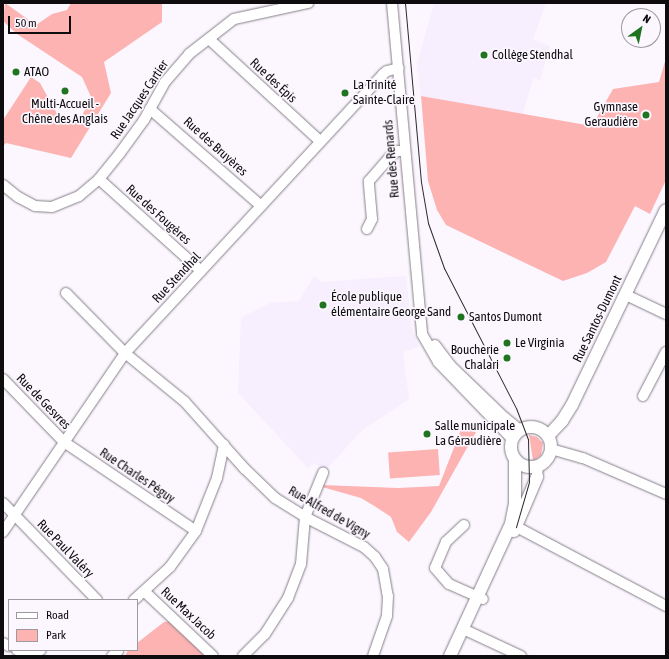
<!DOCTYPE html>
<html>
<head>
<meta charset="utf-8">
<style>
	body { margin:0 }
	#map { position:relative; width:669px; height:659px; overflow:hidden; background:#fcf7ff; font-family:"Asap Condensed",sans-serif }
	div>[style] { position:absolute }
	.built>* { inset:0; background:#f7eefe }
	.green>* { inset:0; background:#fcb3b2; transform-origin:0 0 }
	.roads { filter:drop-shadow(0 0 1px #857f88) drop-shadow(0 0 1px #857f88) }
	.minor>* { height:10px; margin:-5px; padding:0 5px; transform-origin:5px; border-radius:5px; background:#fff }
	.tertiary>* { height:12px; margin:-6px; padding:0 6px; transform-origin:6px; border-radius:6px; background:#fff }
	.tertiary>.ring { margin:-6px; padding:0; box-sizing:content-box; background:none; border:12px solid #fff; border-radius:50% }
	.tram>* { height:1px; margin:-0.5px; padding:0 0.5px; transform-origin:0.5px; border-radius:0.5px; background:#2b292c }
	.dots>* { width:11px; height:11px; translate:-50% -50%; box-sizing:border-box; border:2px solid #fcf7ff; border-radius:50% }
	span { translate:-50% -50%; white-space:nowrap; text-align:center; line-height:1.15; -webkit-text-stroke:3.5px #fcf7ff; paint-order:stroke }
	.poi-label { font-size:13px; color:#0e0c0f }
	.left { translate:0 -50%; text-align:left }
	.right { translate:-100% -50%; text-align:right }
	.street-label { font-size:13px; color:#0e0c0f }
	.frame { position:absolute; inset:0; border:4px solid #0e0c0f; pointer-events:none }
	.legend { position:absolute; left:8px; top:599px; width:130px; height:52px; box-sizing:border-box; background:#fcf7ff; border:1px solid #9d999f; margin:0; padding:5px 7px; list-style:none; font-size:12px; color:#0e0c0f }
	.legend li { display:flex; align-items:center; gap:8px; height:20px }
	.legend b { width:20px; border:1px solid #9d999f }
	.north { position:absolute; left:621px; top:8px; width:40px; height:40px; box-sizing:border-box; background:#fcf7ff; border:1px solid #9d999f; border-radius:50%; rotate:33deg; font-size:11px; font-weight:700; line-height:16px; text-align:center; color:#0e0c0f }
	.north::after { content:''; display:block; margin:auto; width:14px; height:18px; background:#20741f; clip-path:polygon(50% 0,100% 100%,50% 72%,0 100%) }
	.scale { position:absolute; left:8px; top:16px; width:63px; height:18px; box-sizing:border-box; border:2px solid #0e0c0f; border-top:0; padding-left:5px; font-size:12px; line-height:14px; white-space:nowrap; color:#0e0c0f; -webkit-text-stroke:3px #fcf7ff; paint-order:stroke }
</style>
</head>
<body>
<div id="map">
	<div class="built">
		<div style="clip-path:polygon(434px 3px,546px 3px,533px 39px,550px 46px,540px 80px,533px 78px,523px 114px,421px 96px,417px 64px)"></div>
		<div style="clip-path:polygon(314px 276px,322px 282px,406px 276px,412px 329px,419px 347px,403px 352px,409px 399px,362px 430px,326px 470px,314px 463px,308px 468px,238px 393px,241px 318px,270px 303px,299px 301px)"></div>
	</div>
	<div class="green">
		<div style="clip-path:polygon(5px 3px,36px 25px,52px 14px,67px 10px,71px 3px,162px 3px,162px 22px,104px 62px,111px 93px,71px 158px,6px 143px,3px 146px,3px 120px,31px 77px,40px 83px,61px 121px,79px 122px,91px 97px,82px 77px,17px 34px,3px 21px)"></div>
		<div style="clip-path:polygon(666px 58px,666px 180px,650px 214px,635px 206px,606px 262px,587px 273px,563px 281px,446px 225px,437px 210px,428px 181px,421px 96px,592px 126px,613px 89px,659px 82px)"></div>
		<div style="clip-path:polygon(462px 427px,476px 432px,431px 512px,409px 542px,397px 532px,391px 517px,376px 507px,361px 498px,322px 487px,322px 485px,398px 488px,439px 486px)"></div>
		<div style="clip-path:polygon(529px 435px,537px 437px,543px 443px,541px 455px,535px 460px,533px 460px)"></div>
		<div style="left:438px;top:449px;width:26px;height:50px;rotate:86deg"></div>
		<div style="clip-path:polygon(171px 621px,205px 656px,125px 656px,128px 650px,137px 650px,137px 643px,164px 622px)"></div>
	</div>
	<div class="roads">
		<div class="minor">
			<div style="left:392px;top:3px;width:332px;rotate:84.8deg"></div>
			<div style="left:422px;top:334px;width:32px;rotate:60deg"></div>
			<div style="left:438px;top:362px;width:107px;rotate:46.1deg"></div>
			<div style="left:209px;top:39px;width:151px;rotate:42.6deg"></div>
			<div style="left:150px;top:109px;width:147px;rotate:41.1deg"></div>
			<div style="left:99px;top:179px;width:137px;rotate:42deg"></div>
			<div style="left:3px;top:185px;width:19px;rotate:39deg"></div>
			<div style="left:18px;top:197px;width:19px;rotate:28deg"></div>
			<div style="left:35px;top:206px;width:17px;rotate:3deg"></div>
			<div style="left:52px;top:207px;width:29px;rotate:-22deg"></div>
			<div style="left:79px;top:196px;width:26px;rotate:-40deg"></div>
			<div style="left:99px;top:179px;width:33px;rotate:-51deg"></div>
			<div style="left:120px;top:153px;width:41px;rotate:-54deg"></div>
			<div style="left:144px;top:120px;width:43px;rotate:-61.1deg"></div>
			<div style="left:165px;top:82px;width:37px;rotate:-49deg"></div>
			<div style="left:189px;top:54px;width:57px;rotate:-37.9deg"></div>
			<div style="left:234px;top:19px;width:76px;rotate:-12.2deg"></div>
			<div style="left:367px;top:229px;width:11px;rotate:-63deg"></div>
			<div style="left:372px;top:219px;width:38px;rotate:-95deg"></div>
			<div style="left:369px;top:181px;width:32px;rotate:-49deg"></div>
			<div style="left:390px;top:157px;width:9px;rotate:-41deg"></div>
			<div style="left:397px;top:151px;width:8px"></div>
			<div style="left:66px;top:293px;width:84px;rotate:45.5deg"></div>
			<div style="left:125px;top:353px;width:77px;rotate:39.2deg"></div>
			<div style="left:185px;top:402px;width:90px;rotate:48.2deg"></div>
			<div style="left:245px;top:469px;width:42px;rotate:44deg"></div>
			<div style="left:275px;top:498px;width:36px;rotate:32deg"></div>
			<div style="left:305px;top:517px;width:66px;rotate:27deg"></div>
			<div style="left:364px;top:547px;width:15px;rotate:42deg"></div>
			<div style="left:375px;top:557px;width:14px;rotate:56deg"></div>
			<div style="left:383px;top:569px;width:27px;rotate:80deg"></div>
			<div style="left:388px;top:596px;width:20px;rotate:93deg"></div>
			<div style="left:387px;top:616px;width:42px;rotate:109.3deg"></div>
			<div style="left:626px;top:295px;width:44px;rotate:25.4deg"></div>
			<div style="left:435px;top:345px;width:26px;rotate:53deg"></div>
			<div style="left:451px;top:366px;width:75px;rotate:43.9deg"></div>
			<div style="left:505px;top:418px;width:19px;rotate:39deg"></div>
			<div style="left:3px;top:379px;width:88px;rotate:45.9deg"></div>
			<div style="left:64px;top:442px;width:159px;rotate:34deg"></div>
			<div style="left:643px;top:396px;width:50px;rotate:-62.4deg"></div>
			<div style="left:551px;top:449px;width:33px;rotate:16deg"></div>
			<div style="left:583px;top:458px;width:90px;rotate:23.4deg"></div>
			<div style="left:537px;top:477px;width:11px;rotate:-85deg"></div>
			<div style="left:3px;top:503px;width:135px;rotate:45.9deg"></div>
			<div style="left:511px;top:524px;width:175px;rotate:27.9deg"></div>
			<div style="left:464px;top:525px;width:25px;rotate:137deg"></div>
			<div style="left:446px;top:542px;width:28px;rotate:113deg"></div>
			<div style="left:435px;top:568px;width:21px;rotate:49deg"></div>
			<div style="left:449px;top:584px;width:37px;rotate:24deg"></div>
			<div style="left:3px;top:532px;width:217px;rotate:-55.7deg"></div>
			<div style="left:125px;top:353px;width:380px;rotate:-47.2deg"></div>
			<div style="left:383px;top:74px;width:5px;rotate:-37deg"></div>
			<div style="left:387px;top:71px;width:12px;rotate:-14deg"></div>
			<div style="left:145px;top:592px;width:93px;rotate:43.3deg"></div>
			<div style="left:134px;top:600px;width:49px;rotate:-42.5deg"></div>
			<div style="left:170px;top:567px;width:44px;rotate:-54.2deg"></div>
			<div style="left:196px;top:531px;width:57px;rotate:-68.4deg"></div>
			<div style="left:217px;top:478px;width:34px;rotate:-78deg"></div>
			<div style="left:463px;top:629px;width:64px;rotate:25deg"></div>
			<div style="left:3px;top:643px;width:7px;rotate:27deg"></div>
			<div style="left:17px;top:650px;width:14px;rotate:25deg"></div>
			<div style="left:29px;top:656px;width:13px;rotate:-27deg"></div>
			<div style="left:112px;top:656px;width:8px;rotate:-40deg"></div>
			<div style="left:243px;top:656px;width:31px;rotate:-45deg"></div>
			<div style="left:265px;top:634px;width:43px;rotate:-57.4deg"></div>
			<div style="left:288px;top:598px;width:36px;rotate:-69deg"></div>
			<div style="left:301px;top:564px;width:47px;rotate:-85.1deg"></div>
			<div style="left:305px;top:517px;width:48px;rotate:-67.8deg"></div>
		</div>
		<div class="tertiary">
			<div class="ring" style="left:511px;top:427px;width:28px;height:28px"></div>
			<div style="left:548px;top:436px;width:21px;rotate:-47deg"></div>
			<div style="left:562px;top:421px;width:19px;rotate:-58deg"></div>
			<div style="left:572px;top:405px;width:216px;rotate:-64.3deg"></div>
			<div style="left:514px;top:531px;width:59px;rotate:-66.9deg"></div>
			<div style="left:450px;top:656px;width:145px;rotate:-65.2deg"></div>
			<div style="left:511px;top:524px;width:21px;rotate:-79deg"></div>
			<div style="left:515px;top:503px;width:44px;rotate:-90deg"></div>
		</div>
	</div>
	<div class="tram">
		<div style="left:405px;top:3px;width:180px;rotate:84.9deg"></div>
		<div style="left:421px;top:182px;width:42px;rotate:80.3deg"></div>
		<div style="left:428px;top:223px;width:48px;rotate:70.4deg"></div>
		<div style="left:444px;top:268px;width:157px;rotate:62.8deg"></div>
		<div style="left:516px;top:408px;width:34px;rotate:69deg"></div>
		<div style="left:528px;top:440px;width:42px;rotate:88.6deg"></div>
		<div style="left:529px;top:482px;width:47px;rotate:106.1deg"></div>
	</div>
	<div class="dots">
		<div style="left:484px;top:55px;background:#20741f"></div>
		<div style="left:16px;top:72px;background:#20741f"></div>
		<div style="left:65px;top:91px;background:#20741f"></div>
		<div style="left:345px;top:93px;background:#20741f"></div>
		<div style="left:646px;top:115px;background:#20741f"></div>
		<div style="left:323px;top:305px;background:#20741f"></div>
		<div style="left:461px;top:317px;background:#20741f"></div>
		<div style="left:507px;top:343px;background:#20741f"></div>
		<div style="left:507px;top:358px;background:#20741f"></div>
		<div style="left:427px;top:434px;background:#20741f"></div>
	</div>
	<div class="poi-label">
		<span class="left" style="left:492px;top:55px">Collège Stendhal</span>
		<span class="left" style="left:24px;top:72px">ATAO</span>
		<span class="left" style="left:353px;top:93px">La Trinité<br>Sainte-Claire</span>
		<span style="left:65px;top:112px">Multi-Accueil -<br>Chêne des Anglais</span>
		<span class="right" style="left:638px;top:115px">Gymnase<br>Geraudière</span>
		<span class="left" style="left:331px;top:305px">École publique<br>élémentaire George Sand</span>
		<span class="left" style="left:469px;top:317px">Santos Dumont</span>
		<span class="left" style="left:515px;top:343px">Le Virginia</span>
		<span class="right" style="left:499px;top:358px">Boucherie<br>Chalari</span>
		<span class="left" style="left:435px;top:434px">Salle municipale<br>La Géraudière</span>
	</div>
	<div class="street-label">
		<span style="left:273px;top:81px;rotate:43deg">Rue des Épis</span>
		<span style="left:140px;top:100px;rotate:-56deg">Rue Jacques Cartier</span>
		<span style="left:215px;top:147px;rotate:42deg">Rue des Bruyères</span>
		<span style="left:392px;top:159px;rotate:-95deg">Rue des Renards</span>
		<span style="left:158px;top:215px;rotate:42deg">Rue des Fougères</span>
		<span style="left:177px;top:278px;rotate:-47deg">Rue Stendhal</span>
		<span style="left:598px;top:319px;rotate:-64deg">Rue Santos-Dumont</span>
		<span style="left:43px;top:402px;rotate:46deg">Rue de Gesvres</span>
		<span style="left:137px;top:476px;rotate:34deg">Rue Charles Péguy</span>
		<span style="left:329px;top:513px;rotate:30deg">Rue Alfred de Vigny</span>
		<span style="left:65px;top:549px;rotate:46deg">Rue Paul Valéry</span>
		<span style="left:188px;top:614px;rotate:43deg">Rue Max Jacob</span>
	</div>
	<div class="frame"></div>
	<ul class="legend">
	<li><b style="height:5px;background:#fff"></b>Road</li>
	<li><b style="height:11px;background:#fcb3b2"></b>Park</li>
	</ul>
	<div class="north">N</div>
	<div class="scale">50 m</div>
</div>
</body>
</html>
